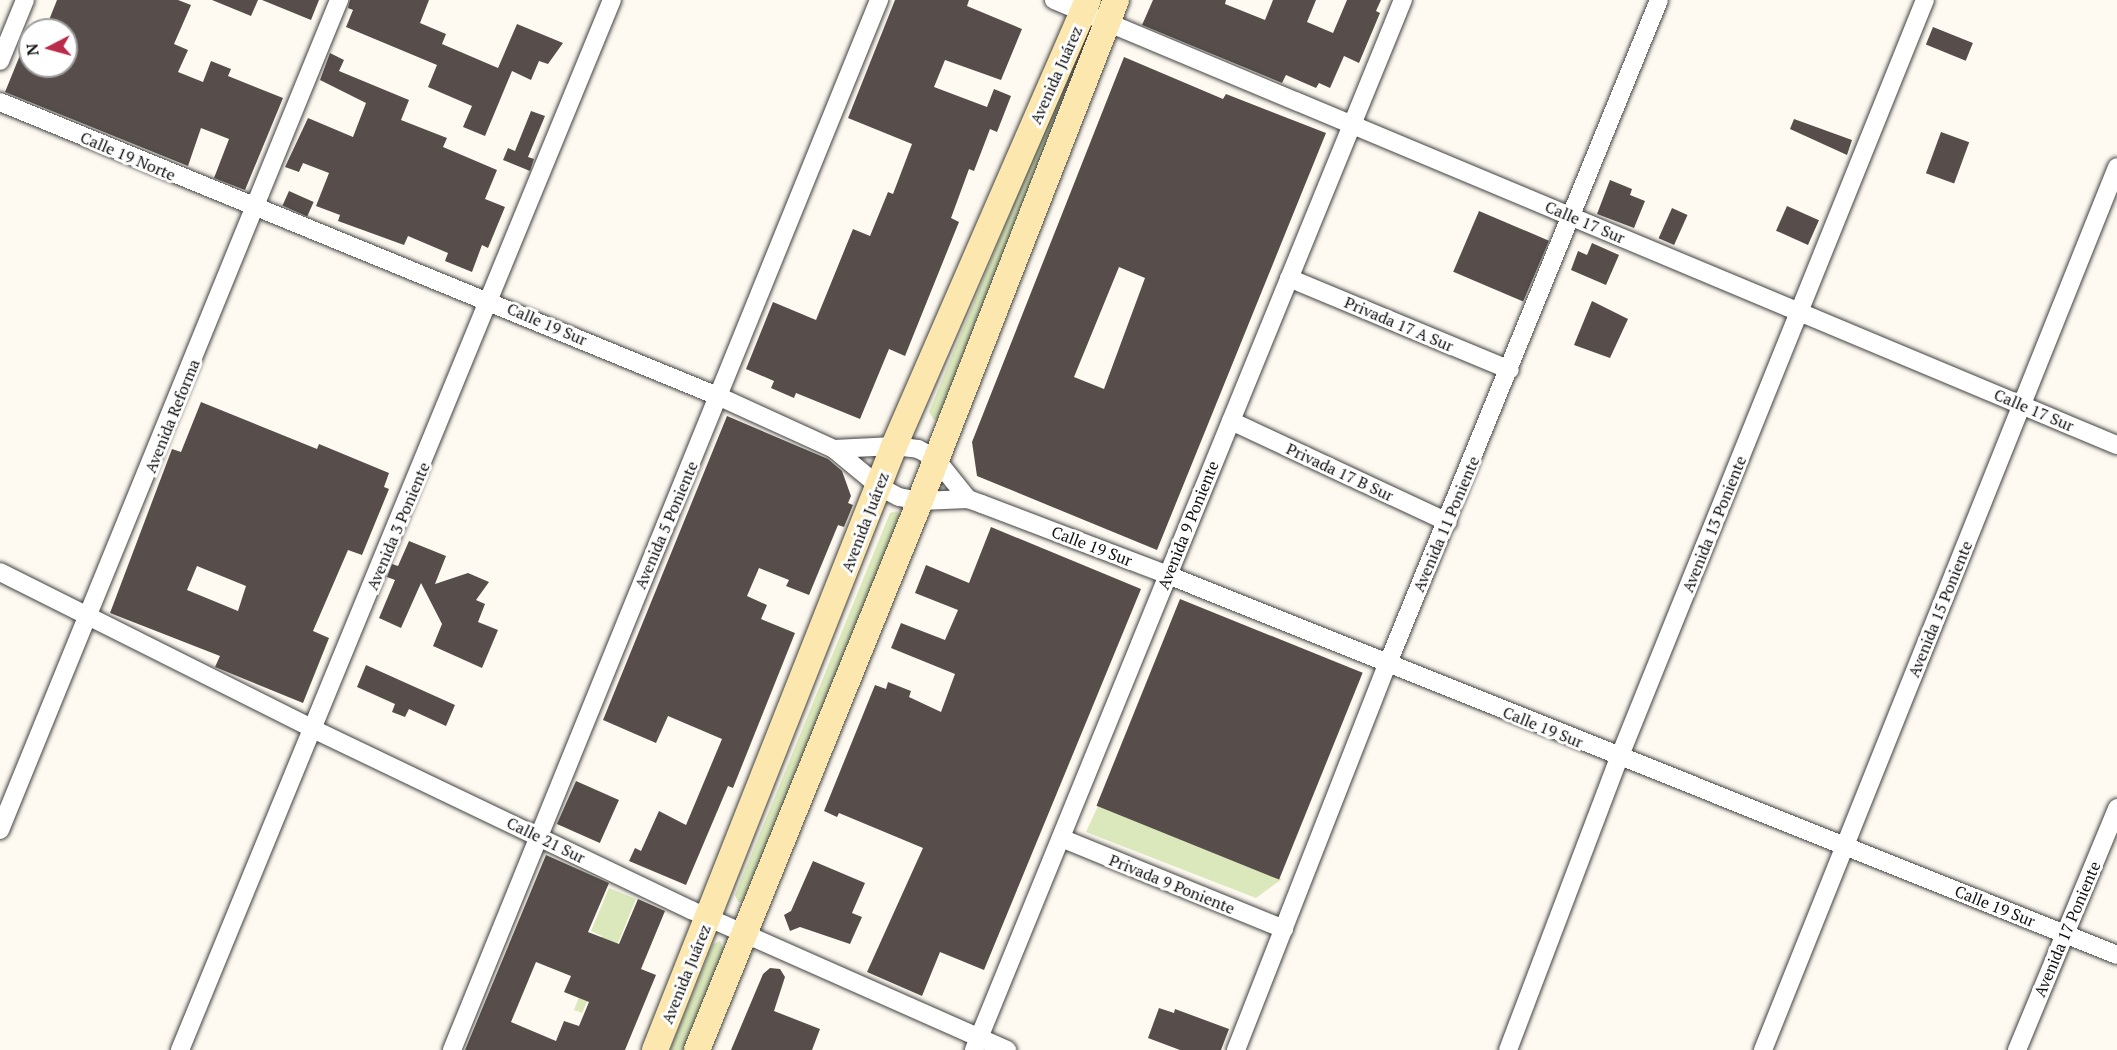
<!DOCTYPE html>
<html>
<head>
<meta charset="utf-8">
<style>
	body { margin:0 }
	#map { position:relative; width:2117px; height:1050px; overflow:hidden; background:#fefaf1; font-family:"PT Serif",serif }
	div>[style] { position:absolute }
	.green>* { inset:0; background:#dae8bb }
	.building>* { inset:0; background:#574e4b; transform-origin:0 0 }
	.roads { filter:drop-shadow(0 0 2px #424242) drop-shadow(0 0 2px #424242) }
	.street>* { height:18px; margin:-9px; padding:0 9px; transform-origin:9px; border-radius:9px; background:#fff }
	.secondary>* { height:26px; margin:-13px; padding:0 13px; transform-origin:13px; border-radius:13px; background:#fce7ae }
	span { translate:-50% -50%; white-space:nowrap; text-align:center; line-height:1.15; -webkit-text-stroke:6px #fff; paint-order:stroke }
	.street-label { font-size:16px; color:#0f0f0f }
	.north { position:absolute; left:18px; top:18px; width:60px; height:60px; box-sizing:border-box; background:#fff; border:2px solid #9f9f9f; border-radius:50%; rotate:264deg; font-size:16px; font-weight:700; line-height:24px; text-align:center; color:#0f0f0f }
	.north::after { content:''; display:block; margin:auto; width:21px; height:27px; background:#ba2b49; clip-path:polygon(50% 0,100% 100%,50% 72%,0 100%) }
</style>
</head>
<body>
<div id="map">
	<div class="green">
		<div style="clip-path:polygon(1091px 28px,940px 418px,934px 420px,929px 412px,1085px 30px)"></div>
		<div style="clip-path:polygon(897px 511px,901px 517px,744px 902px,738px 902px,735px 895px,890px 513px)"></div>
		<div style="clip-path:polygon(1098px 806px,1282px 879px,1256px 898px,1086px 832px)"></div>
		<div style="clip-path:polygon(609px 888px,636px 899px,597px 995px,591px 993px,582px 1013px,574px 1010px,602px 936px,591px 931px)"></div>
		<div style="clip-path:polygon(720px 941px,724px 950px,683px 1050px,670px 1050px,713px 944px)"></div>
	</div>
	<div class="building">
		<div style="clip-path:polygon(57px 0,178px 0,191px 5px,174px 44px,188px 50px,178px 72px,203px 82px,211px 61px,231px 69px,228px 76px,283px 98px,245px 190px,214px 178px,229px 139px,201px 128px,188px 166px,5px 92px,29px 33px,30px 71px,32px 66px,66px 66px,66px 30px,45px 30px)"></div>
		<div style="clip-path:polygon(212px 0,258px 0,251px 16px)"></div>
		<div style="clip-path:polygon(262px 0,319px 0,311px 20px)"></div>
		<div style="clip-path:polygon(350px 0,429px 0,420px 23px,446px 34px,442px 44px,498px 68px,517px 24px,563px 43px,548px 64px,539px 61px,531px 80px,512px 71px,485px 136px,463px 127px,472px 106px,428px 87px,437px 65px,346px 27px,353px 10px,348px 8px)"></div>
		<div style="clip-path:polygon(895px 0,969px 0,967px 6px,1022px 29px,1001px 80px,945px 60px,934px 87px,987px 107px,994px 89px,1011px 96px,997px 132px,990px 129px,974px 171px,969px 169px,951px 218px,959px 222px,905px 356px,889px 349px,860px 419px,796px 393px,794px 398px,771px 388px,774px 381px,746px 369px,773px 302px,816px 320px,853px 229px,870px 236px,888px 192px,893px 194px,912px 144px,848px 118px)"></div>
		<div style="clip-path:polygon(1153px 0,1226px 0,1225px 4px,1265px 20px,1273px 0,1316px 0,1307px 22px,1333px 33px,1347px 0,1381px 0,1376px 11px,1380px 13px,1359px 63px,1344px 56px,1330px 88px,1319px 83px,1316px 88px,1286px 75px,1282px 83px,1142px 25px)"></div>
		<div style="left:1933px;top:27px;width:43px;height:19px;rotate:22deg"></div>
		<div style="clip-path:polygon(330px 53px,344px 60px,339px 71px,409px 100px,401px 120px,447px 138px,443px 147px,497px 170px,485px 199px,505px 207px,488px 248px,482px 245px,472px 272px,445px 261px,448px 253px,408px 236px,404px 245px,338px 221px,340px 215px,316px 206px,329px 173px,303px 163px,299px 172px,285px 167px,308px 118px,353px 137px,366px 103px,320px 80px)"></div>
		<div style="clip-path:polygon(evenodd,1124px 57px,1223px 99px,1226px 94px,1326px 133px,1157px 550px,977px 476px,972px 442px,1124px 57px,1119px 267px,1145px 278px,1104px 389px,1074px 377px,1119px 267px)"></div>
		<div style="clip-path:polygon(531px 111px,545px 116px,528px 157px,534px 159px,530px 171px,503px 160px,508px 148px,515px 151px)"></div>
		<div style="clip-path:polygon(1794px 119px,1852px 140px,1847px 155px,1790px 129px)"></div>
		<div style="left:1941px;top:132px;width:30px;height:44px;rotate:20deg"></div>
		<div style="clip-path:polygon(1610px 180px,1632px 189px,1630px 195px,1645px 201px,1634px 228px,1597px 214px)"></div>
		<div style="left:289px;top:191px;width:27px;height:16px;rotate:24deg"></div>
		<div style="left:1787px;top:206px;width:35px;height:27px;rotate:24deg"></div>
		<div style="left:1672px;top:208px;width:17px;height:33px;rotate:24deg"></div>
		<div style="left:1479px;top:211px;width:76px;height:66px;rotate:23deg"></div>
		<div style="clip-path:polygon(1592px 243px,1619px 255px,1606px 285px,1571px 270px,1578px 251px,1587px 255px)"></div>
		<div style="clip-path:polygon(1592px 301px,1628px 319px,1610px 358px,1574px 345px)"></div>
		<div style="clip-path:polygon(evenodd,201px 402px,317px 449px,319px 444px,389px 473px,384px 487px,389px 489px,362px 555px,348px 550px,313px 631px,329px 638px,303px 703px,215px 667px,220px 656px,110px 613px,172px 449px,181px 452px,201px 402px,197px 566px,246px 586px,238px 611px,187px 590px,197px 566px)"></div>
		<div style="clip-path:polygon(727px 416px,828px 459px,842px 471px,851px 496px,848px 503px,853px 505px,844px 527px,838px 525px,809px 595px,786px 586px,789px 580px,759px 568px,747px 596px,767px 605px,761px 619px,795px 633px,733px 788px,728px 786px,686px 885px,629px 861px,635px 848px,641px 851px,659px 811px,686px 825px,722px 739px,668px 716px,656px 743px,603px 720px)"></div>
		<div style="clip-path:polygon(991px 527px,1141px 589px,984px 970px,940px 952px,922px 996px,867px 972px,923px 848px,839px 813px,837px 817px,824px 811px,875px 685px,886px 689px,888px 682px,911px 691px,909px 697px,941px 712px,955px 674px,891px 648px,901px 623px,945px 640px,958px 610px,915px 593px,926px 565px,969px 583px)"></div>
		<div style="clip-path:polygon(409px 541px,446px 556px,435px 584px,468px 573px,489px 582px,476px 600px,485px 604px,478px 622px,498px 630px,482px 668px,433px 646px,442px 624px,421px 583px,401px 628px,379px 618px,395px 580px,387px 577px,392px 564px,398px 566px)"></div>
		<div style="left:1180px;top:599px;width:197px;height:223px;rotate:22deg"></div>
		<div style="clip-path:polygon(366px 665px,455px 705px,446px 726px,409px 709px,405px 717px,392px 712px,395px 704px,357px 687px)"></div>
		<div style="left:576px;top:781px;width:47px;height:47px;rotate:24deg"></div>
		<div style="clip-path:polygon(evenodd,546px 855px,609px 883px,588px 932px,619px 944px,638px 899px,665px 911px,641px 969px,656px 975px,625px 1050px,465px 1050px,546px 855px,536px 962px,571px 976px,564px 992px,589px 1002px,579px 1026px,564px 1021px,556px 1041px,511px 1022px,536px 962px)"></div>
		<div style="clip-path:polygon(813px 861px,865px 883px,852px 913px,862px 917px,850px 944px,800px 927px,790px 931px,784px 915px,791px 911px)"></div>
		<div style="clip-path:polygon(770px 968px,780px 969px,785px 977px,774px 1011px,820px 1029px,812px 1050px,731px 1050px,763px 974px)"></div>
		<div style="clip-path:polygon(1159px 1008px,1174px 1013px,1175px 1009px,1229px 1029px,1221px 1050px,1180px 1050px,1148px 1038px)"></div>
	</div>
	<div class="roads">
		<div class="street">
			<div style="left:1054px;top:0;width:1152px;rotate:22.72deg"></div>
			<div style="left:0;top:61px;width:66px;rotate:-67.7deg"></div>
			<div style="left:0;top:102px;width:778px;rotate:22.28deg"></div>
			<div style="left:720px;top:397px;width:125px;rotate:24.5deg"></div>
			<div style="left:834px;top:449px;width:60px;rotate:39.6deg"></div>
			<div style="left:880px;top:487px;width:21px;rotate:28deg"></div>
			<div style="left:899px;top:497px;width:21px;rotate:11deg"></div>
			<div style="left:920px;top:501px;width:48px;rotate:-2.4deg"></div>
			<div style="left:968px;top:499px;width:15px;rotate:20deg"></div>
			<div style="left:982px;top:504px;width:199px;rotate:20.9deg"></div>
			<div style="left:1168px;top:575px;width:1022px;rotate:21.82deg"></div>
			<div style="left:1289px;top:278px;width:239px;rotate:22.6deg"></div>
			<div style="left:1231px;top:421px;width:239px;rotate:25deg"></div>
			<div style="left:834px;top:449px;width:60px;rotate:-2.9deg"></div>
			<div style="left:894px;top:446px;width:24px;rotate:7deg"></div>
			<div style="left:918px;top:449px;width:19px;rotate:28deg"></div>
			<div style="left:935px;top:458px;width:53px;rotate:51.2deg"></div>
			<div style="left:0;top:572px;width:350px;rotate:26.6deg"></div>
			<div style="left:313px;top:729px;width:419px;rotate:25.6deg"></div>
			<div style="left:691px;top:910px;width:346px;rotate:23.9deg"></div>
			<div style="left:0;top:830px;width:897px;rotate:-67.78deg"></div>
			<div style="left:1061px;top:838px;width:241px;rotate:22.2deg"></div>
			<div style="left:180px;top:1050px;width:1135px;rotate:-67.64deg"></div>
			<div style="left:452px;top:1050px;width:1134px;rotate:-67.87deg"></div>
			<div style="left:974px;top:1050px;width:1134px;rotate:-67.78deg"></div>
			<div style="left:1236px;top:1050px;width:416px;rotate:-68.6deg"></div>
			<div style="left:1388px;top:663px;width:716px;rotate:-67.77deg"></div>
			<div style="left:1508px;top:1050px;width:312px;rotate:-69.2deg"></div>
			<div style="left:1619px;top:758px;width:817px;rotate:-68.02deg"></div>
			<div style="left:1763px;top:1050px;width:951px;rotate:-68.15deg"></div>
			<div style="left:2017px;top:1050px;width:262px;rotate:-67.5deg"></div>
		</div>
		<div class="secondary">
			<div style="left:655px;top:1050px;width:650px;rotate:-68.41deg"></div>
			<div style="left:894px;top:446px;width:486px;rotate:-66.5deg"></div>
			<div style="left:697px;top:1050px;width:593px;rotate:-67.89deg"></div>
			<div style="left:920px;top:501px;width:538px;rotate:-68.63deg"></div>
		</div>
	</div>
	<div class="street-label">
		<span style="left:1056px;top:75px;rotate:-66deg">Avenida Juárez</span>
		<span style="left:128px;top:156px;rotate:23deg">Calle 19 Norte</span>
		<span style="left:1585px;top:222px;rotate:23deg">Calle 17 Sur</span>
		<span style="left:547px;top:324px;rotate:23deg">Calle 19 Sur</span>
		<span style="left:1399px;top:324px;rotate:23deg">Privada 17 A Sur</span>
		<span style="left:2034px;top:410px;rotate:23deg">Calle 17 Sur</span>
		<span style="left:172px;top:416px;rotate:-68deg">Avenida Reforma</span>
		<span style="left:1340px;top:472px;rotate:25deg">Privada 17 B Sur</span>
		<span style="left:865px;top:522px;rotate:-69deg">Avenida Juárez</span>
		<span style="left:1446px;top:524px;rotate:-67deg">Avenida 11 Poniente</span>
		<span style="left:1714px;top:524px;rotate:-68deg">Avenida 13 Poniente</span>
		<span style="left:666px;top:525px;rotate:-67deg">Avenida 5 Poniente</span>
		<span style="left:1188px;top:525px;rotate:-68deg">Avenida 9 Poniente</span>
		<span style="left:398px;top:526px;rotate:-67deg">Avenida 3 Poniente</span>
		<span style="left:1092px;top:546px;rotate:21deg">Calle 19 Sur</span>
		<span style="left:1940px;top:609px;rotate:-68deg">Avenida 15 Poniente</span>
		<span style="left:1543px;top:727px;rotate:22deg">Calle 19 Sur</span>
		<span style="left:546px;top:840px;rotate:26deg">Calle 21 Sur</span>
		<span style="left:1172px;top:884px;rotate:22deg">Privada 9 Poniente</span>
		<span style="left:1995px;top:906px;rotate:22deg">Calle 19 Sur</span>
		<span style="left:2067px;top:929px;rotate:-67deg">Avenida 17 Poniente</span>
		<span style="left:686px;top:974px;rotate:-68deg">Avenida Juárez</span>
	</div>
	<div class="north">N</div>
</div>
</body>
</html>
